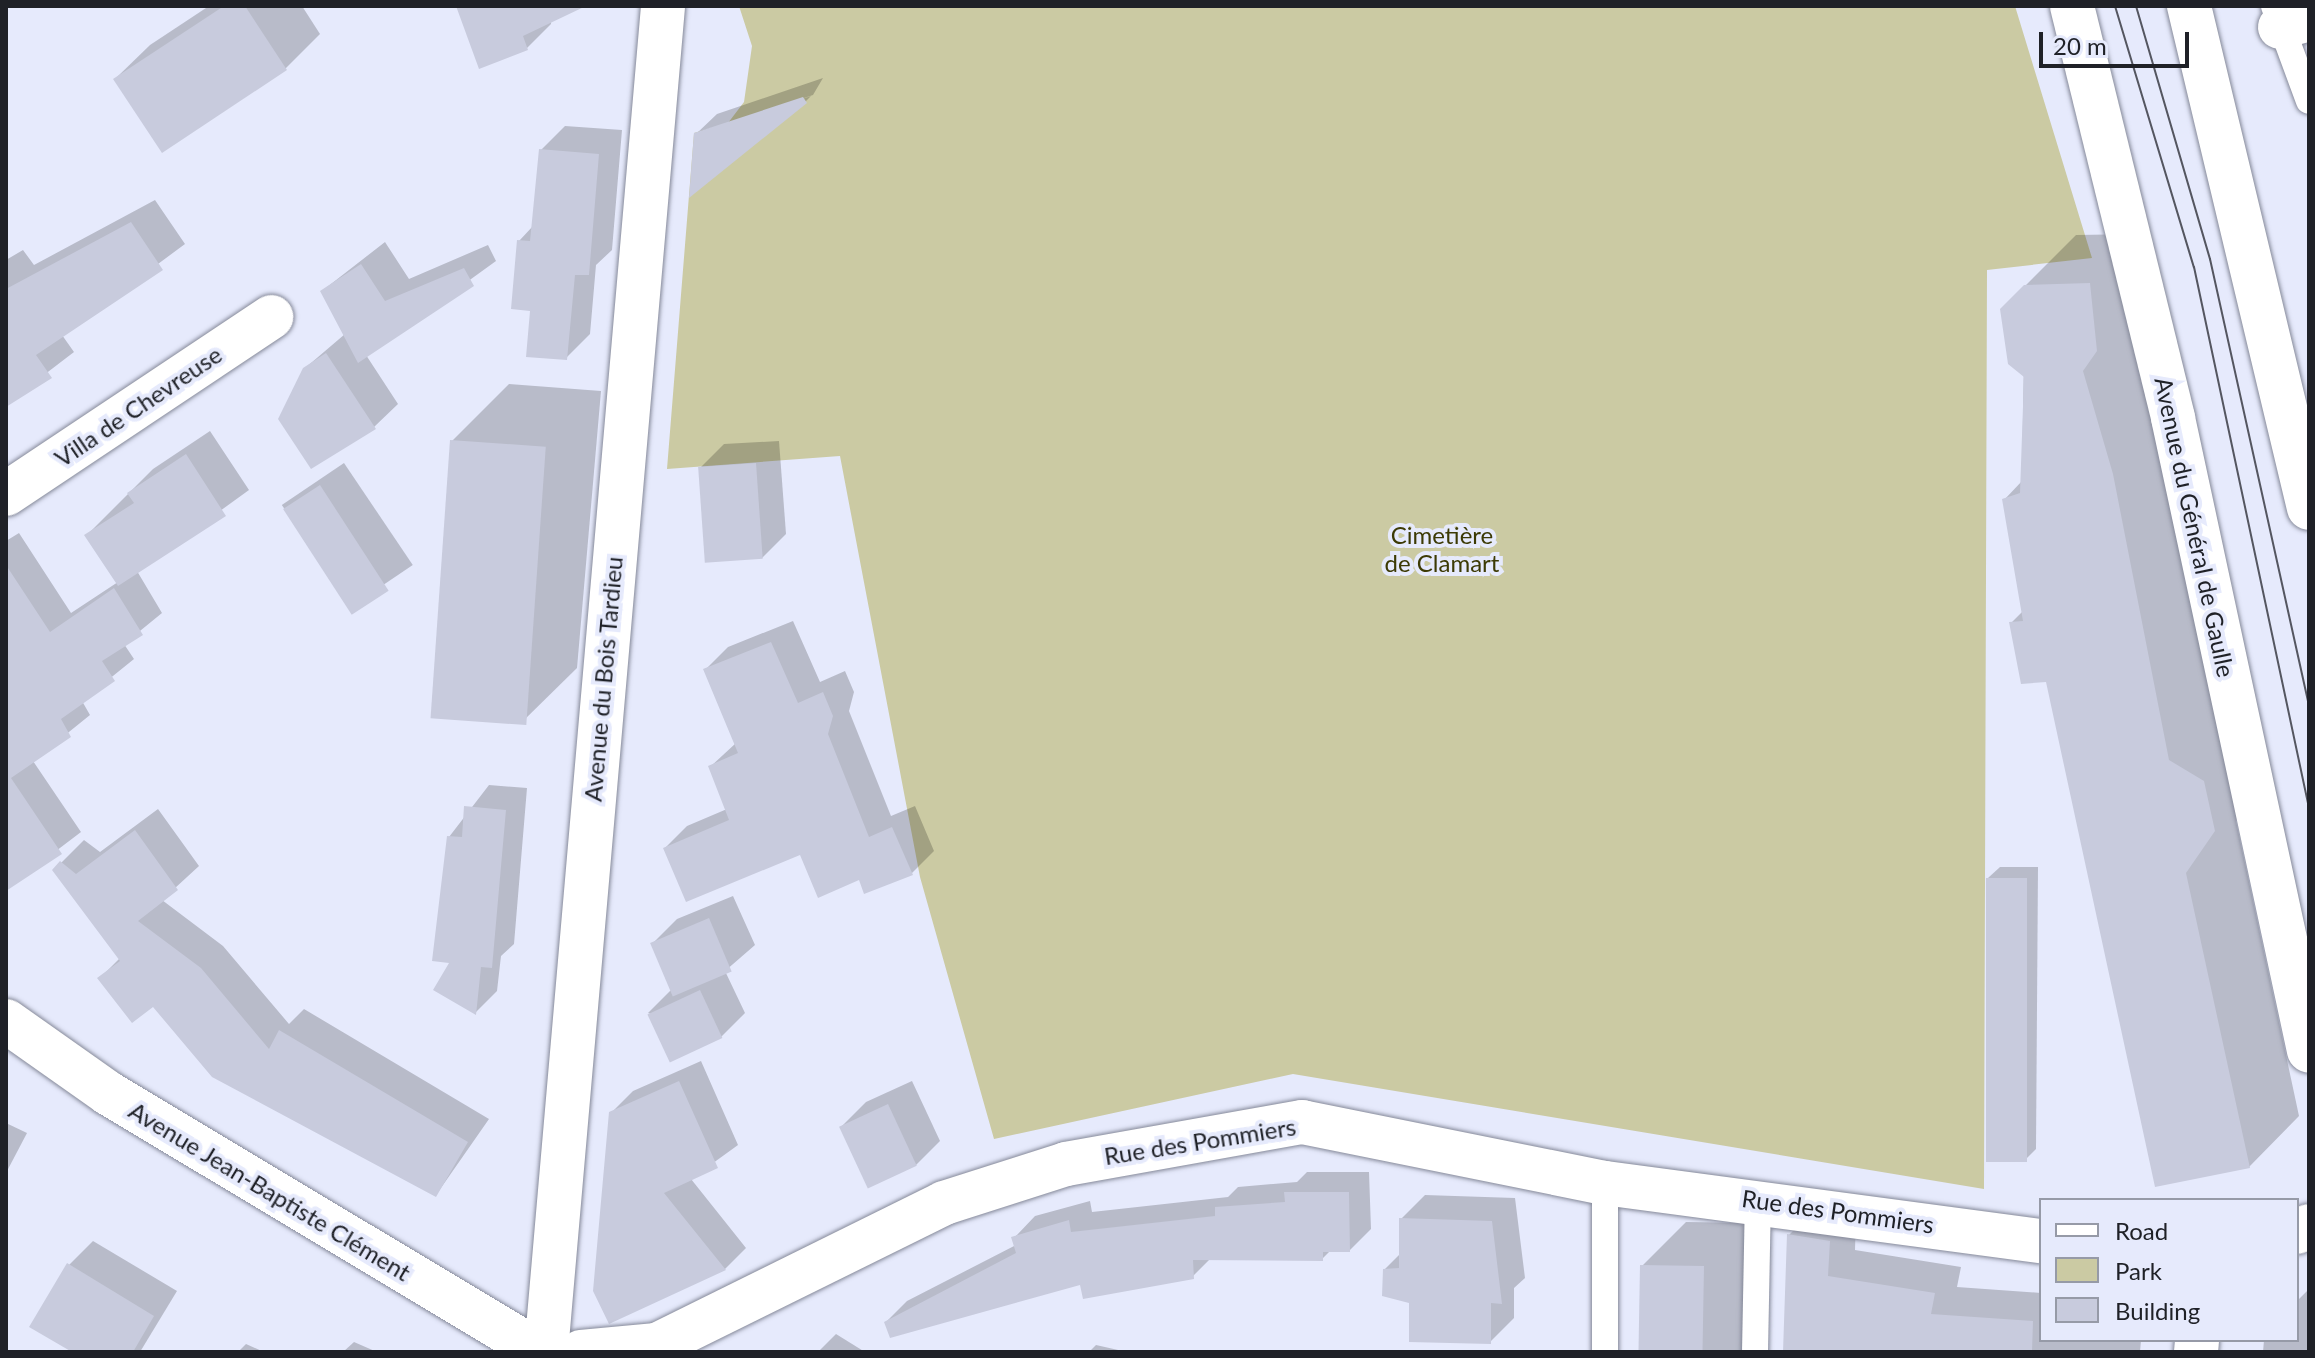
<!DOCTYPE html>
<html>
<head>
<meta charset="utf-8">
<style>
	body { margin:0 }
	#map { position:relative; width:2315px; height:1358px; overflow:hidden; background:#e6eafc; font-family:Lato,sans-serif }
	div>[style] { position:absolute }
	.green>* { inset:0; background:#cbcaa3 }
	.shadow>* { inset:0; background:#0003; transform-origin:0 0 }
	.building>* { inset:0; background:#c8cbdd; transform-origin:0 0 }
	.roads { filter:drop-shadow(0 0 2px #858999) drop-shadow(0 0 2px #858999) }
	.service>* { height:26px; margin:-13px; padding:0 13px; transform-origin:13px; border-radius:13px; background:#fff }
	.minor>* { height:44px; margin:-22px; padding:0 22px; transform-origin:22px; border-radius:22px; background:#fff }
	.tertiary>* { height:44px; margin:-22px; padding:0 22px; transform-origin:22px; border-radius:22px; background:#fff }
	.primary>* { height:44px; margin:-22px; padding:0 22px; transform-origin:22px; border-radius:22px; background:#fff }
	.tram>* { height:2px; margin:-1px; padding:0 1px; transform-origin:1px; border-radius:1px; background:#545660 }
	span { translate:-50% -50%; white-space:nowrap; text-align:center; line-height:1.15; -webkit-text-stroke:8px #e6eafc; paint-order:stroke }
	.street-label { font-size:24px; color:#1f2127 }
	.park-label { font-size:24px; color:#3c3a05 }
	.frame { position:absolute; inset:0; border:8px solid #1f2127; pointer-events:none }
	.legend { position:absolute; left:2039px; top:1198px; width:260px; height:144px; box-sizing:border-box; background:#e6eafc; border:2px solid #969aa7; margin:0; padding:10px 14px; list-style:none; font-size:24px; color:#1f2127 }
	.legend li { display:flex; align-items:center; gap:16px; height:40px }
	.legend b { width:40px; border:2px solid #969aa7 }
	.scale { position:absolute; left:2039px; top:32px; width:150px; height:36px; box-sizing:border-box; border:4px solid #1f2127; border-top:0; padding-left:10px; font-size:24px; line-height:28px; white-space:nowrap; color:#1f2127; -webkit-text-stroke:6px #e6eafc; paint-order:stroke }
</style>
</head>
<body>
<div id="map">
	<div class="green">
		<div style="clip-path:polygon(739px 6px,2015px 6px,2092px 258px,1987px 270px,1984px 1189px,1293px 1074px,994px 1139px,920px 877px,840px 456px,667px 469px,694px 133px,728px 123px,744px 102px,752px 46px)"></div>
	</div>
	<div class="shadow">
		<div style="clip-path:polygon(209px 6px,302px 6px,320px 34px,286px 68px,115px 79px,150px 45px)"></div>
		<div style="clip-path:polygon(456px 6px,552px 6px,551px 24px,527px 48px)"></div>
		<div style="clip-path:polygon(823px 78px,813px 95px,713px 129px,811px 96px,805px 102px,696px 134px,717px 114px)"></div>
		<div style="clip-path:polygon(565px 126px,622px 130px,612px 250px,596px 265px,590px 334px,566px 358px,532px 309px,519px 241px,533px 226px,541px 150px)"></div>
		<div style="clip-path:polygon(155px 200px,185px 244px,62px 335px,74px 352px,6px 404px,6px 260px,23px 250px,34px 265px)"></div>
		<div style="clip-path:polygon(2139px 234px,2265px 779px,2236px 821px,2299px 1116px,2249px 1167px,2047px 679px,2011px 623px,2023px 611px,2004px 500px,2022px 481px,2025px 286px,2076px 235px)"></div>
		<div style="clip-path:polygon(385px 242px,409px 279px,488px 245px,496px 261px,366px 355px,398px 404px,374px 427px,304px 369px,345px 334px,322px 291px)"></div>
		<div style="clip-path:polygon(509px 384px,601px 391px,577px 668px,520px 724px,452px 441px)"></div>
		<div style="clip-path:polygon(210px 431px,249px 490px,137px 571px,162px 613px,124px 644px,134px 659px,82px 701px,90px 715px,33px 761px,81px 832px,6px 889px,6px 541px,19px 533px,71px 613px,118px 582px,87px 535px,153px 469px)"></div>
		<div style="clip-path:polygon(779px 441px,786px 534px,762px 558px,700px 468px,724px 444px)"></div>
		<div style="left:344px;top:463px;width:123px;height:75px;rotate:56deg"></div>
		<div style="clip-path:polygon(793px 621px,820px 682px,845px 671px,854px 692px,849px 711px,891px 816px,915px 806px,934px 851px,912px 873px,860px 878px,802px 852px,665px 848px,687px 826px,727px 809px,710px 767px,736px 743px,705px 670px,728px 647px)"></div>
		<div style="clip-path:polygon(489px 785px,527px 788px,514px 944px,501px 956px,497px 991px,475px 1013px,452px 962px,449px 837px)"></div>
		<div style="clip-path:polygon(158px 809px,199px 866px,162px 900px,223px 946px,289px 1024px,304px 1009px,489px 1119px,436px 1195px,153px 1004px,100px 978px,120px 958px,54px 870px,84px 840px,100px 852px)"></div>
		<div style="clip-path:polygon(2000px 867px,2038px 867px,2036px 1149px,2024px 1161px,1988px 878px)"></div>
		<div style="clip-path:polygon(733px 896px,755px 945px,725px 971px,745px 1013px,721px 1037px,648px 1013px,673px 988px,653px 943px,677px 919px)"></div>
		<div style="clip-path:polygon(701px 1061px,738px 1145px,691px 1179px,746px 1248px,725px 1269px,610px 1321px,611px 1113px,633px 1091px)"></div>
		<div style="clip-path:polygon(912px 1081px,940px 1141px,916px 1165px,842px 1126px,866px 1102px)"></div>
		<div style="clip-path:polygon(6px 1123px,27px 1133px,6px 1173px)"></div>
		<div style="clip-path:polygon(1307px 1172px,1369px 1172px,1371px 1229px,1350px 1250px,1331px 1250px,1322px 1259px,1211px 1258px,1193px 1276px,1134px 1264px,886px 1322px,907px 1301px,1016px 1245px,1014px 1238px,1035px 1216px,1090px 1201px,1092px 1212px,1228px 1197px,1238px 1187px,1297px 1182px)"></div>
		<div style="clip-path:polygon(1425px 1195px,1515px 1198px,1525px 1278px,1514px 1288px,1514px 1318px,1490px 1342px,1385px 1269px,1401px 1253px,1401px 1219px)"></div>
		<div style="clip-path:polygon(1816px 1208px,1856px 1215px,1855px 1250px,1961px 1267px,1957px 1287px,2041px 1293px,2041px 1340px,2141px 1340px,2140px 1352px,1785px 1352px,1789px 1235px)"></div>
		<div style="clip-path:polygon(1686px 1222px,1747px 1223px,1746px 1352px,1641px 1352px,1642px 1266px)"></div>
		<div style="clip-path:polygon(93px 1241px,177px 1291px,140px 1352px,76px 1352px,69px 1265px)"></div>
		<div style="clip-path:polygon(2309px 1289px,2309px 1352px,2263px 1352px,2264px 1340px,2297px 1340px,2297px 1301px)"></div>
		<div style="clip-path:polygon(836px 1334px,865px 1352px,818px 1352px)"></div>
		<div style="clip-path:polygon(354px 1342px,377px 1352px,343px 1352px)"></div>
		<div style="clip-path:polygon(246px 1344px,264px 1352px,238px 1352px)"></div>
		<div style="clip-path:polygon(1096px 1345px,1127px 1352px,1089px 1352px)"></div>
	</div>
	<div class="building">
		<div style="clip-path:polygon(224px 6px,245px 6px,287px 70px,162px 153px,113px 79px)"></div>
		<div style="clip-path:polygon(456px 6px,586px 6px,523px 36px,528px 50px,479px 69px)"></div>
		<div style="clip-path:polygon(803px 97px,807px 103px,689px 198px,694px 133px)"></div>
		<div style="clip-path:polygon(539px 149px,599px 154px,589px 275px,575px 275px,567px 360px,526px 357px,530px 311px,511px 309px,517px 240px,530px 241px)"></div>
		<div style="clip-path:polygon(131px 222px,163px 270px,36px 355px,52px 378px,6px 407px,6px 289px)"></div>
		<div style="clip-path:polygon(361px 264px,385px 301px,464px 268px,474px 286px,358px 363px,320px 291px)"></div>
		<div style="clip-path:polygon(2090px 283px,2097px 351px,2083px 371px,2113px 474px,2169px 760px,2204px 781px,2215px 831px,2186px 873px,2250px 1168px,2155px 1187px,2046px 682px,2021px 684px,2009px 622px,2023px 621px,2002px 499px,2020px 493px,2024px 377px,2008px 364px,2000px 309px,2024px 285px)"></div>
		<div style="clip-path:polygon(326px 353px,376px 429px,311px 469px,278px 419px,303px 368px)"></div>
		<div style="left:450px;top:440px;width:96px;height:279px;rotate:4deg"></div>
		<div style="clip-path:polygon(186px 454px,226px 516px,118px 586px,84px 535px,134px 503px,127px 493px)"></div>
		<div style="left:756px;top:463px;width:96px;height:58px;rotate:86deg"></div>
		<div style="left:320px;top:485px;width:126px;height:44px;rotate:57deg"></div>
		<div style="clip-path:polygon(6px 565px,50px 632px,114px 588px,143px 635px,102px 661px,115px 681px,61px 719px,71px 737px,11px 778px,62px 854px,6px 891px)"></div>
		<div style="clip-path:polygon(771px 642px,798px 703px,823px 692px,833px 716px,828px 734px,869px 837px,892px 827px,913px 875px,864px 894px,859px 880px,818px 898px,800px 855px,686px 902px,663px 848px,729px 820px,708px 766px,738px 753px,703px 669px)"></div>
		<div style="clip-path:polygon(464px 806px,506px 810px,492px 968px,481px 967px,476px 1015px,433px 990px,449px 963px,432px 961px,447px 836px,462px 837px)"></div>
		<div style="clip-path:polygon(135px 830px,178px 890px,138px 921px,201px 968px,269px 1049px,279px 1030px,468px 1142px,436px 1197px,212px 1077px,153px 1007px,132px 1023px,97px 978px,120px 961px,52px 870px,60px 861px,76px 874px)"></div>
		<div style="left:1986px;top:878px;width:41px;height:284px"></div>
		<div style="left:709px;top:918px;width:58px;height:64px;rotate:67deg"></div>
		<div style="left:700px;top:990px;width:53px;height:58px;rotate:65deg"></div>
		<div style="clip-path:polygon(679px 1081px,718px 1168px,664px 1193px,726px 1270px,609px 1324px,593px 1291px,609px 1112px)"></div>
		<div style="left:888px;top:1104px;width:68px;height:54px;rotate:65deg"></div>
		<div style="clip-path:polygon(1284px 1192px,1349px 1192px,1350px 1252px,1323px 1252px,1323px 1261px,1193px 1260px,1194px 1279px,1083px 1299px,1080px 1285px,890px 1338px,884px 1322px,1016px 1253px,1011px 1237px,1069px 1220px,1071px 1232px,1215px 1216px,1215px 1207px,1285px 1202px)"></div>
		<div style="clip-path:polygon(1399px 1218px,1492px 1221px,1502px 1304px,1491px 1303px,1491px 1344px,1409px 1342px,1409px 1303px,1382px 1296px,1383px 1269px,1399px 1268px)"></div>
		<div style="clip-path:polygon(1787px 1234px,1830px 1241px,1828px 1276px,1935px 1293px,1931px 1314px,2033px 1321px,2032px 1352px,1783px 1352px)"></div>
		<div style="clip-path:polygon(67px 1263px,154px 1316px,133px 1352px,72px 1352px,29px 1327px)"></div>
		<div style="left:1640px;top:1265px;width:64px;height:87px;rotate:1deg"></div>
	</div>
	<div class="roads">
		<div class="service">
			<div style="left:2274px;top:6px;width:101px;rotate:69.8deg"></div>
			<div style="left:1605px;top:1183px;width:169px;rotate:90deg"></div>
			<div style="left:1755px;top:1352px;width:153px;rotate:-88.9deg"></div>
		</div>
		<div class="minor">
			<div style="left:2072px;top:6px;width:424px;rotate:76.2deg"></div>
			<div style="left:2173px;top:418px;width:647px;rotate:77.87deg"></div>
			<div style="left:2280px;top:27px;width:30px;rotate:-15deg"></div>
			<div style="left:6px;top:494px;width:319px;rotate:-33.7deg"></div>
			<div style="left:2297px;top:1232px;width:13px;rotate:-27deg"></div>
			<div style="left:546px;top:1352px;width:1351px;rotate:-85.03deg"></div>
			<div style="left:581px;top:1352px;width:76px;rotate:-5.3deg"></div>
			<div style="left:657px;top:1345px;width:320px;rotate:-26.3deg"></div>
			<div style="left:944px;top:1203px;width:128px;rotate:-17.7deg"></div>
			<div style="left:1066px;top:1164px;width:240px;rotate:-10.1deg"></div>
			<div style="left:1302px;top:1122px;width:309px;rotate:11.4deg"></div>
			<div style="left:1605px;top:1183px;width:440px;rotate:7.6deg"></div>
			<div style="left:2196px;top:1352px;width:12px;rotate:-85deg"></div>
		</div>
		<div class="tertiary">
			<div style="left:6px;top:1021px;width:125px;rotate:35.2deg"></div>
			<div style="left:108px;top:1093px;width:504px;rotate:30.94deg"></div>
		</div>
		<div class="primary">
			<div style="left:2189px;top:6px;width:516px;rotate:76.56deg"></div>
		</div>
	</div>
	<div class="tram">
		<div style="left:2115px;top:6px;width:273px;rotate:73.2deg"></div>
		<div style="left:2194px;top:267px;width:553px;rotate:78deg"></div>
		<div style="left:2136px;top:6px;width:264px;rotate:73.7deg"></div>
		<div style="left:2210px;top:259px;width:457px;rotate:77.5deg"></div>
	</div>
	<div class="street-label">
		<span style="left:138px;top:406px;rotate:-34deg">Villa de Chevreuse</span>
		<span style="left:2195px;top:527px;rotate:78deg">Avenue du Général de Gaulle</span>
		<span style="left:603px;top:679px;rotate:-85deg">Avenue du Bois Tardieu</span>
		<span style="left:1200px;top:1141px;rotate:-9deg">Rue des Pommiers</span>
		<span style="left:270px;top:1191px;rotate:31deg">Avenue Jean-Baptiste Clément</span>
		<span style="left:1838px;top:1211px;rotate:8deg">Rue des Pommiers</span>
	</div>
	<div class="park-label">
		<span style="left:1442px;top:549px">Cimetière<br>de Clamart</span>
	</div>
	<div class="frame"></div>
	<ul class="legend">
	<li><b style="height:10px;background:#fff"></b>Road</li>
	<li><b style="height:22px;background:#cbcaa3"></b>Park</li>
	<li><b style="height:22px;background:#c8cbdd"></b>Building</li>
	</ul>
	<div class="scale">20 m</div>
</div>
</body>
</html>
